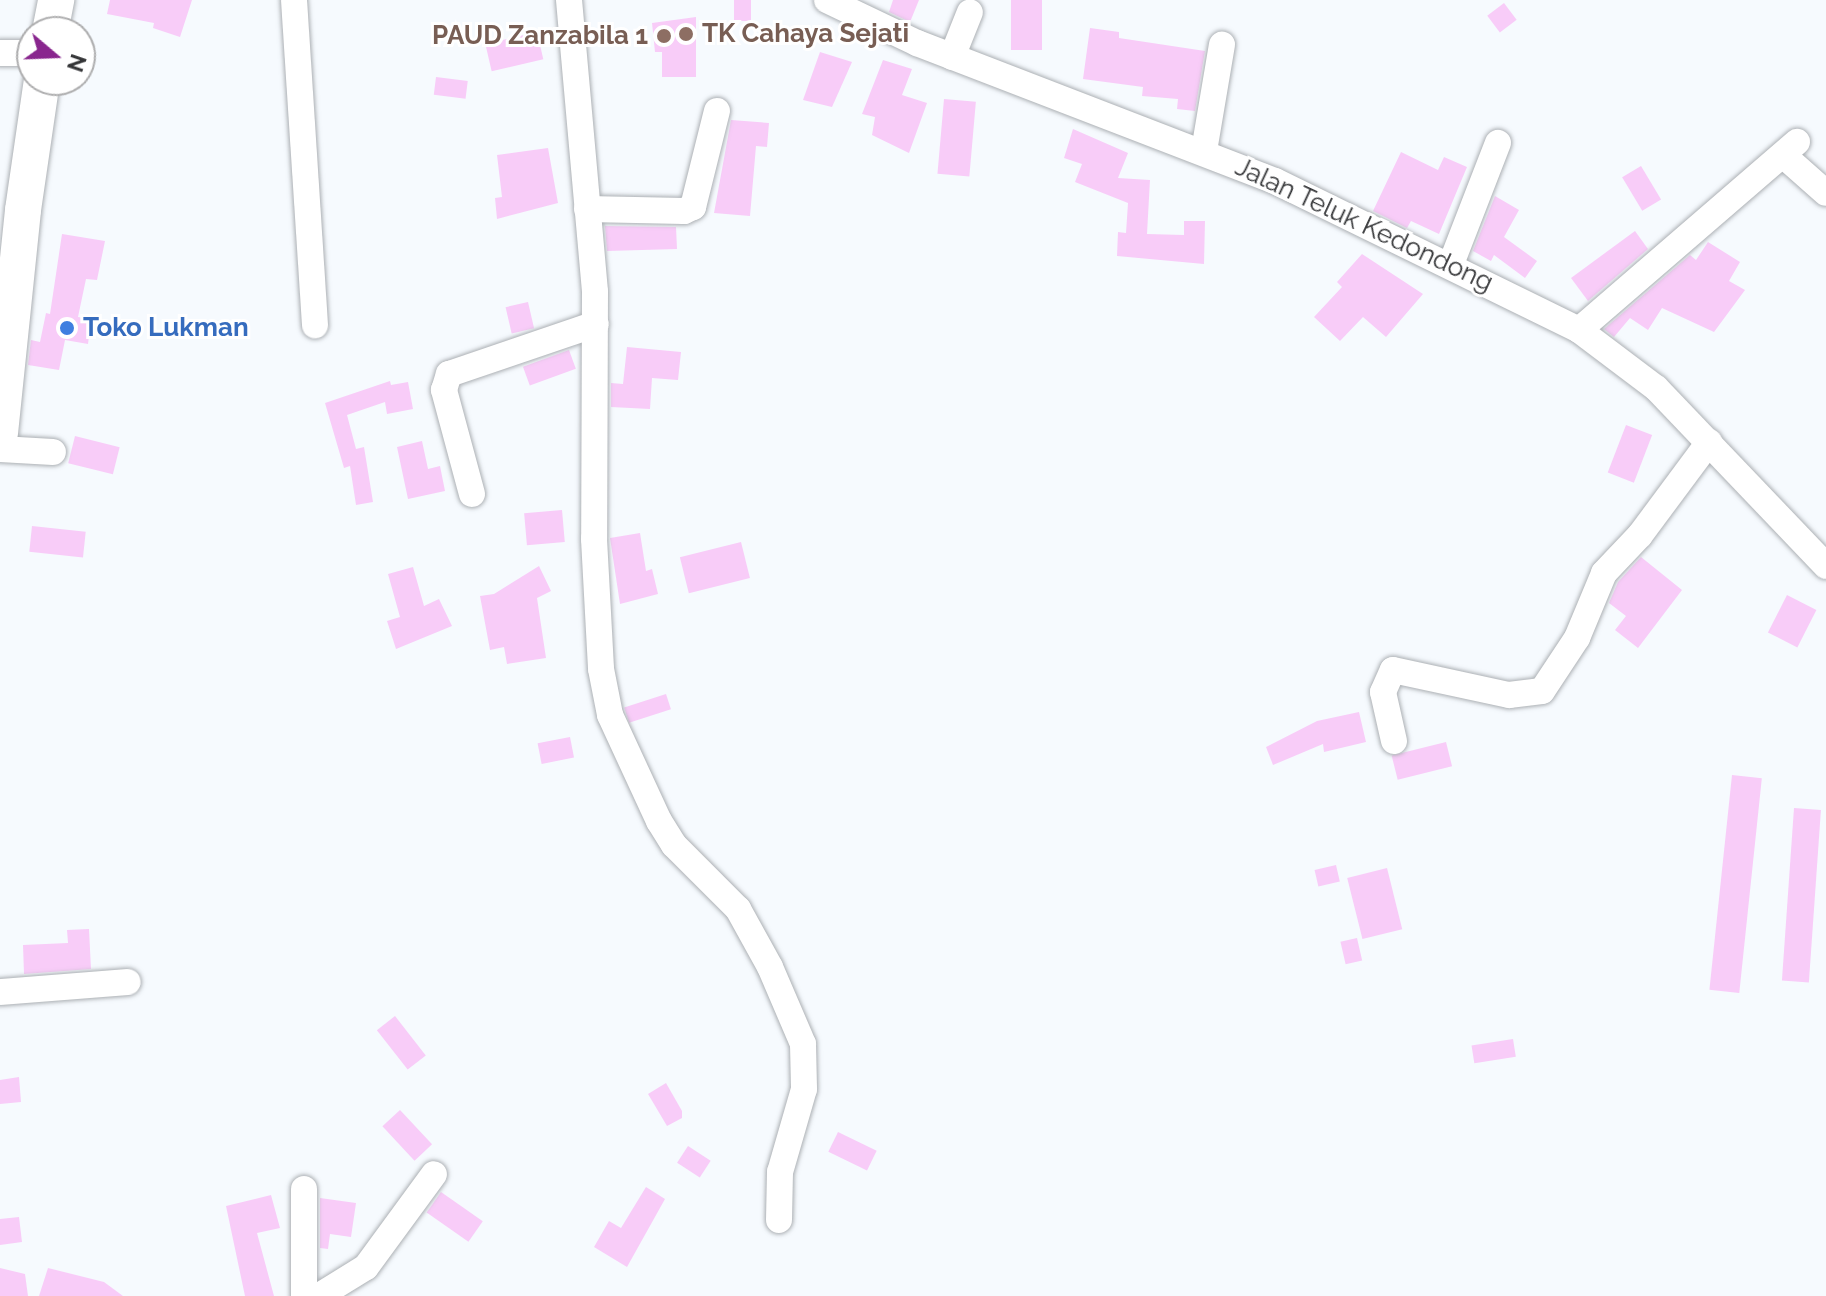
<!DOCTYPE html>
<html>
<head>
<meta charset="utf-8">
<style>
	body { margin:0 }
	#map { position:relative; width:1826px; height:1296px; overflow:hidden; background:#f6fafe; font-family:Raleway,sans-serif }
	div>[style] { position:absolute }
	.building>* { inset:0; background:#f8ccf8; transform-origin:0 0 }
	.roads { filter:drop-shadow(0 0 2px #acb0b4) drop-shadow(0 0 2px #acb0b4) }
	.minor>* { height:26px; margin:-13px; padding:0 13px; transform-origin:13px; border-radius:13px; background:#fff }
	.secondary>* { height:36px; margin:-18px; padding:0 18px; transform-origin:18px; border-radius:18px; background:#fff }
	.dots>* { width:22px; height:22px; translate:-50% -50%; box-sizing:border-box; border:4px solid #fff; border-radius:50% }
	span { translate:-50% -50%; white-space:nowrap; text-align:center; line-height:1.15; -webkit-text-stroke:6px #fff; paint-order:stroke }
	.education-label { font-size:26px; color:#785e54; font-weight:700 }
	.left { translate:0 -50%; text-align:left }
	.right { translate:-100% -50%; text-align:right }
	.street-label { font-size:26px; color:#343537 }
	.shop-label { font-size:26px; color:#366cbe; font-weight:700 }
	.north { position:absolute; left:16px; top:16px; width:80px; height:80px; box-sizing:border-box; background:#fff; border:2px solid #aeaeaf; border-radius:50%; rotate:109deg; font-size:22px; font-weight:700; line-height:32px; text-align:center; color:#343537 }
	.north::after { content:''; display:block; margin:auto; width:28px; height:36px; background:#89268e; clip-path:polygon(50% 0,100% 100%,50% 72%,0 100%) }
</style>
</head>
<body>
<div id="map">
	<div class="building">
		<div style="clip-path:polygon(110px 0,192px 0,180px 37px,153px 28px,154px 23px,107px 14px)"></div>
		<div style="left:734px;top:0;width:17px;height:21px"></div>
		<div style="clip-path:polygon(893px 0,919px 0,910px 22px,889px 12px)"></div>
		<div style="left:1011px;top:0;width:31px;height:50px"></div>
		<div style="left:1504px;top:3px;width:21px;height:21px;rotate:53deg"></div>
		<div style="clip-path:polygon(696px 17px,696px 77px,662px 77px,662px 52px,655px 52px,652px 23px)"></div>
		<div style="clip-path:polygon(1090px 28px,1119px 32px,1119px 38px,1205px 51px,1195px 111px,1177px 109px,1178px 99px,1142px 96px,1143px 87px,1083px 79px)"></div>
		<div style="left:537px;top:32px;width:28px;height:53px;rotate:77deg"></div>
		<div style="clip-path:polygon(820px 52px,852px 62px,832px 107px,803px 100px)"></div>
		<div style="clip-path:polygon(883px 60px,912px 69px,902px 95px,927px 103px,909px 153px,872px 135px,875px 117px,862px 114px)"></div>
		<div style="left:436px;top:77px;width:32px;height:18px;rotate:7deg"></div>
		<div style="left:944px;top:99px;width:32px;height:75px;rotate:5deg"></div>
		<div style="clip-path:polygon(731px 120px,769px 123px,767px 147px,756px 146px,750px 216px,714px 213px)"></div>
		<div style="clip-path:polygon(1073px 129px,1128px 153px,1118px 178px,1150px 180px,1147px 234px,1184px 235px,1184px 221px,1205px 221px,1204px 264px,1117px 256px,1118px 232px,1126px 233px,1128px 203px,1075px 182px,1082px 164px,1064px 158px)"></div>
		<div style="clip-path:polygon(548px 148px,558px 203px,497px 219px,495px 198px,502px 197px,497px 155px)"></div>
		<div style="clip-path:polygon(1401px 152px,1438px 170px,1444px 157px,1467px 167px,1439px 234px,1411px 221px,1407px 228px,1373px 211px)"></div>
		<div style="left:1641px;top:166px;width:39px;height:22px;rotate:59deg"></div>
		<div style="clip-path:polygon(1495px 196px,1519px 210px,1504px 237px,1537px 261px,1525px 278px,1494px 255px,1491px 261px,1473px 251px)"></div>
		<div style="clip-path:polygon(605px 226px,676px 227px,677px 249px,607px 251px)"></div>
		<div style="clip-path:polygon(1635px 231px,1648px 249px,1588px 301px,1571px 278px)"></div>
		<div style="clip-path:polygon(62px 234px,105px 241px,97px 280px,86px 279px,78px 317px,91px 319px,88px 344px,65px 340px,59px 370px,28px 365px,31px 340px,40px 342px,46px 313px,50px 314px)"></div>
		<div style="clip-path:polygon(1708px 242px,1740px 262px,1729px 281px,1745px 290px,1714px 332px,1662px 308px,1648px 330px,1630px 318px,1614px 337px,1604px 329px,1690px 255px,1696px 260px)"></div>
		<div style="clip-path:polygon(1362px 254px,1423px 294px,1386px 337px,1363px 317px,1340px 341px,1314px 317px,1342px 287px,1337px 282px)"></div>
		<div style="left:528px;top:302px;width:27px;height:23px;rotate:77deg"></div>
		<div style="clip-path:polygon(627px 347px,681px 352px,678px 380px,652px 378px,650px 409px,611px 407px,611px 383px,623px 384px)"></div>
		<div style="left:569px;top:350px;width:20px;height:49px;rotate:70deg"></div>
		<div style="clip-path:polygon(390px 381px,391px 385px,408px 382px,413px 409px,387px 414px,385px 402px,347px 415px,356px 449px,364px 447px,373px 502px,356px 505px,350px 466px,344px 468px,325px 403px)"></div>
		<div style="left:1626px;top:425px;width:28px;height:51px;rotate:21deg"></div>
		<div style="left:75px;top:436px;width:46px;height:28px;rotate:14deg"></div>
		<div style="clip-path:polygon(422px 441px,428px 469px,440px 466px,445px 491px,408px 499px,397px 447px)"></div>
		<div style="left:562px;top:510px;width:32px;height:38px;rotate:85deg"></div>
		<div style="left:32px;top:526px;width:54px;height:26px;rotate:6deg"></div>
		<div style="clip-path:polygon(640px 533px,646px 571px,652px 569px,658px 594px,620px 604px,610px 538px)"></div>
		<div style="left:741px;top:542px;width:37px;height:63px;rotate:76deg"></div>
		<div style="clip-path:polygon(1641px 557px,1682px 590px,1638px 648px,1615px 630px,1626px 616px,1609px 603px,1618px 582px)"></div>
		<div style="clip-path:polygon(539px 566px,551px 591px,537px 598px,546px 658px,507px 664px,504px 647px,490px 650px,480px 596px,494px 594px)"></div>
		<div style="clip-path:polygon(413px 567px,424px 606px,439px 599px,452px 626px,396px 649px,387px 621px,400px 617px,388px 574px)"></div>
		<div style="left:1787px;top:595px;width:33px;height:42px;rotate:27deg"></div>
		<div style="left:666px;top:694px;width:16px;height:44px;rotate:72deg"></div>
		<div style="clip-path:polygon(1359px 712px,1366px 742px,1324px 752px,1323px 744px,1273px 765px,1266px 747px,1317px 721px)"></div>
		<div style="left:570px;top:737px;width:21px;height:33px;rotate:79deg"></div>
		<div style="left:1446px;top:742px;width:25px;height:56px;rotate:76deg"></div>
		<div style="left:1732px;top:775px;width:30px;height:216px;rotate:6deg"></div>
		<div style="left:1794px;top:808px;width:27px;height:173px;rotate:4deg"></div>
		<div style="left:1336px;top:865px;width:17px;height:22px;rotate:77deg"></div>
		<div style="left:1387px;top:868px;width:63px;height:41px;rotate:76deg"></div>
		<div style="clip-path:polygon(89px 929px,91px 969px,24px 974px,23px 945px,68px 943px,67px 930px)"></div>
		<div style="left:1357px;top:938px;width:23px;height:17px;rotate:77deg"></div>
		<div style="left:395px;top:1016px;width:50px;height:23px;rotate:52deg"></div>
		<div style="left:1513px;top:1039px;width:18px;height:42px;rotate:81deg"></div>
		<div style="clip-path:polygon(19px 1077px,21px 1102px,0 1104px,0 1080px)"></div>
		<div style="clip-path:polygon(666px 1083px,682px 1111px,682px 1118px,667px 1126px,648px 1094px)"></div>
		<div style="left:400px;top:1110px;width:47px;height:24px;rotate:47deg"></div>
		<div style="left:838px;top:1132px;width:43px;height:22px;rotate:26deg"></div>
		<div style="left:688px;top:1146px;width:27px;height:20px;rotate:33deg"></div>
		<div style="clip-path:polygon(646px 1187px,665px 1199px,627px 1267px,594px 1247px,609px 1221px,621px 1228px)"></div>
		<div style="left:441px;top:1192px;width:51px;height:25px;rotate:35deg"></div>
		<div style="clip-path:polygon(271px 1195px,280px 1228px,257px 1233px,274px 1296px,245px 1296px,226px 1206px)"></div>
		<div style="clip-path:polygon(320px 1198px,356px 1203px,351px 1237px,330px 1234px,328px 1249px,320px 1248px)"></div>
		<div style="clip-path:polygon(19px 1217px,22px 1242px,0 1245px,0 1219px)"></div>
		<div style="clip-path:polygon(0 1268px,25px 1274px,28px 1296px,0 1296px)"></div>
		<div style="clip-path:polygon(48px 1268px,104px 1282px,123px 1296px,39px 1296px)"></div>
	</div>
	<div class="roads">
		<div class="minor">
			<div style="left:294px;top:0;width:326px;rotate:86.3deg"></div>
			<div style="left:569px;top:0;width:293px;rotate:84.9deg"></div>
			<div style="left:595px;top:292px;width:247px;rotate:90.2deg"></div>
			<div style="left:594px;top:539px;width:130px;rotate:86.9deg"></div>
			<div style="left:601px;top:669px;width:47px;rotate:78.9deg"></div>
			<div style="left:610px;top:715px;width:117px;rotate:65.2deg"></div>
			<div style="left:659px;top:821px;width:28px;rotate:58deg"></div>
			<div style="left:674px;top:845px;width:91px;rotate:45deg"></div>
			<div style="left:738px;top:909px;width:66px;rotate:61.1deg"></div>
			<div style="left:770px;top:967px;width:84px;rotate:66.8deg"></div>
			<div style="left:803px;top:1044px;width:45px;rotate:88.7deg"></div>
			<div style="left:804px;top:1089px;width:86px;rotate:106.1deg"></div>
			<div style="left:780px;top:1172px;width:48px;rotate:91.2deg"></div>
			<div style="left:827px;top:0;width:100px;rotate:25.5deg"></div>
			<div style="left:917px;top:43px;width:384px;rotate:21.1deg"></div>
			<div style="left:1275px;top:181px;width:339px;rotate:26.1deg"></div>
			<div style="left:1579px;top:330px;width:96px;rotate:37deg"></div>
			<div style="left:1656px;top:388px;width:246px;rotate:46.3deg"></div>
			<div style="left:0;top:53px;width:32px"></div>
			<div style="left:952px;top:57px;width:48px;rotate:-68.2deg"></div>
			<div style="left:1204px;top:151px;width:108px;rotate:-80.4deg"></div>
			<div style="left:1783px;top:155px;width:57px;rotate:41.5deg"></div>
			<div style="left:587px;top:209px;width:97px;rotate:1.2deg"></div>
			<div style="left:684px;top:211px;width:10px;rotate:-24deg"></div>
			<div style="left:693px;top:207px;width:99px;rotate:-76deg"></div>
			<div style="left:1451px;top:264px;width:130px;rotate:-68.8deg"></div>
			<div style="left:1579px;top:330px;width:288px;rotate:-40.8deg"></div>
			<div style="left:0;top:449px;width:53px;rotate:3.2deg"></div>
			<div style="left:472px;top:494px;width:108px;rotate:-105.1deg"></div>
			<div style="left:444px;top:390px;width:17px;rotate:-73deg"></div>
			<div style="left:449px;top:374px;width:155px;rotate:-18.8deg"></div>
			<div style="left:1394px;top:741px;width:50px;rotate:-102.7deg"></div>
			<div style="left:1383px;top:692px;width:24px;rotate:-66deg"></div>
			<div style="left:1393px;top:670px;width:119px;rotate:12.2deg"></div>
			<div style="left:1509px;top:695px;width:33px;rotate:-7deg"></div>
			<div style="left:1542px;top:691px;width:64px;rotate:-56.6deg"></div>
			<div style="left:1577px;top:638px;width:70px;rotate:-67.4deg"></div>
			<div style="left:1604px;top:573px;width:52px;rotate:-46.5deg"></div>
			<div style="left:1640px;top:535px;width:116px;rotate:-53.4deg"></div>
			<div style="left:0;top:992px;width:128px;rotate:-4.5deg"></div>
			<div style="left:304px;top:1189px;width:107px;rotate:90deg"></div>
			<div style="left:319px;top:1296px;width:55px;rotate:-31.7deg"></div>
			<div style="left:366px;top:1267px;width:115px;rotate:-53.8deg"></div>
		</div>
		<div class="secondary">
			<div style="left:50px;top:32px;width:33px;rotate:-79deg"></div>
			<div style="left:0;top:433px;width:224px;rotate:-84.1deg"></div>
			<div style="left:23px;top:210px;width:131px;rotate:-81.7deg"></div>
		</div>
	</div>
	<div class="dots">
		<div style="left:686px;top:34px;background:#8d6e63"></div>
		<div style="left:664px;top:36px;background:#8d6e63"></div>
		<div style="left:67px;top:328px;background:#3f7fe0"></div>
	</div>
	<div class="education-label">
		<span class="left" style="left:702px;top:34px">TK Cahaya Sejati</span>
		<span class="right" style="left:648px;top:36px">PAUD Zanzabila 1</span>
	</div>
	<div class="street-label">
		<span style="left:1364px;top:225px;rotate:25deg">Jalan Teluk Kedondong</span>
	</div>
	<div class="shop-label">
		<span class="left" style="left:83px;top:328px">Toko Lukman</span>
	</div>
	<div class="north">N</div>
</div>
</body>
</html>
